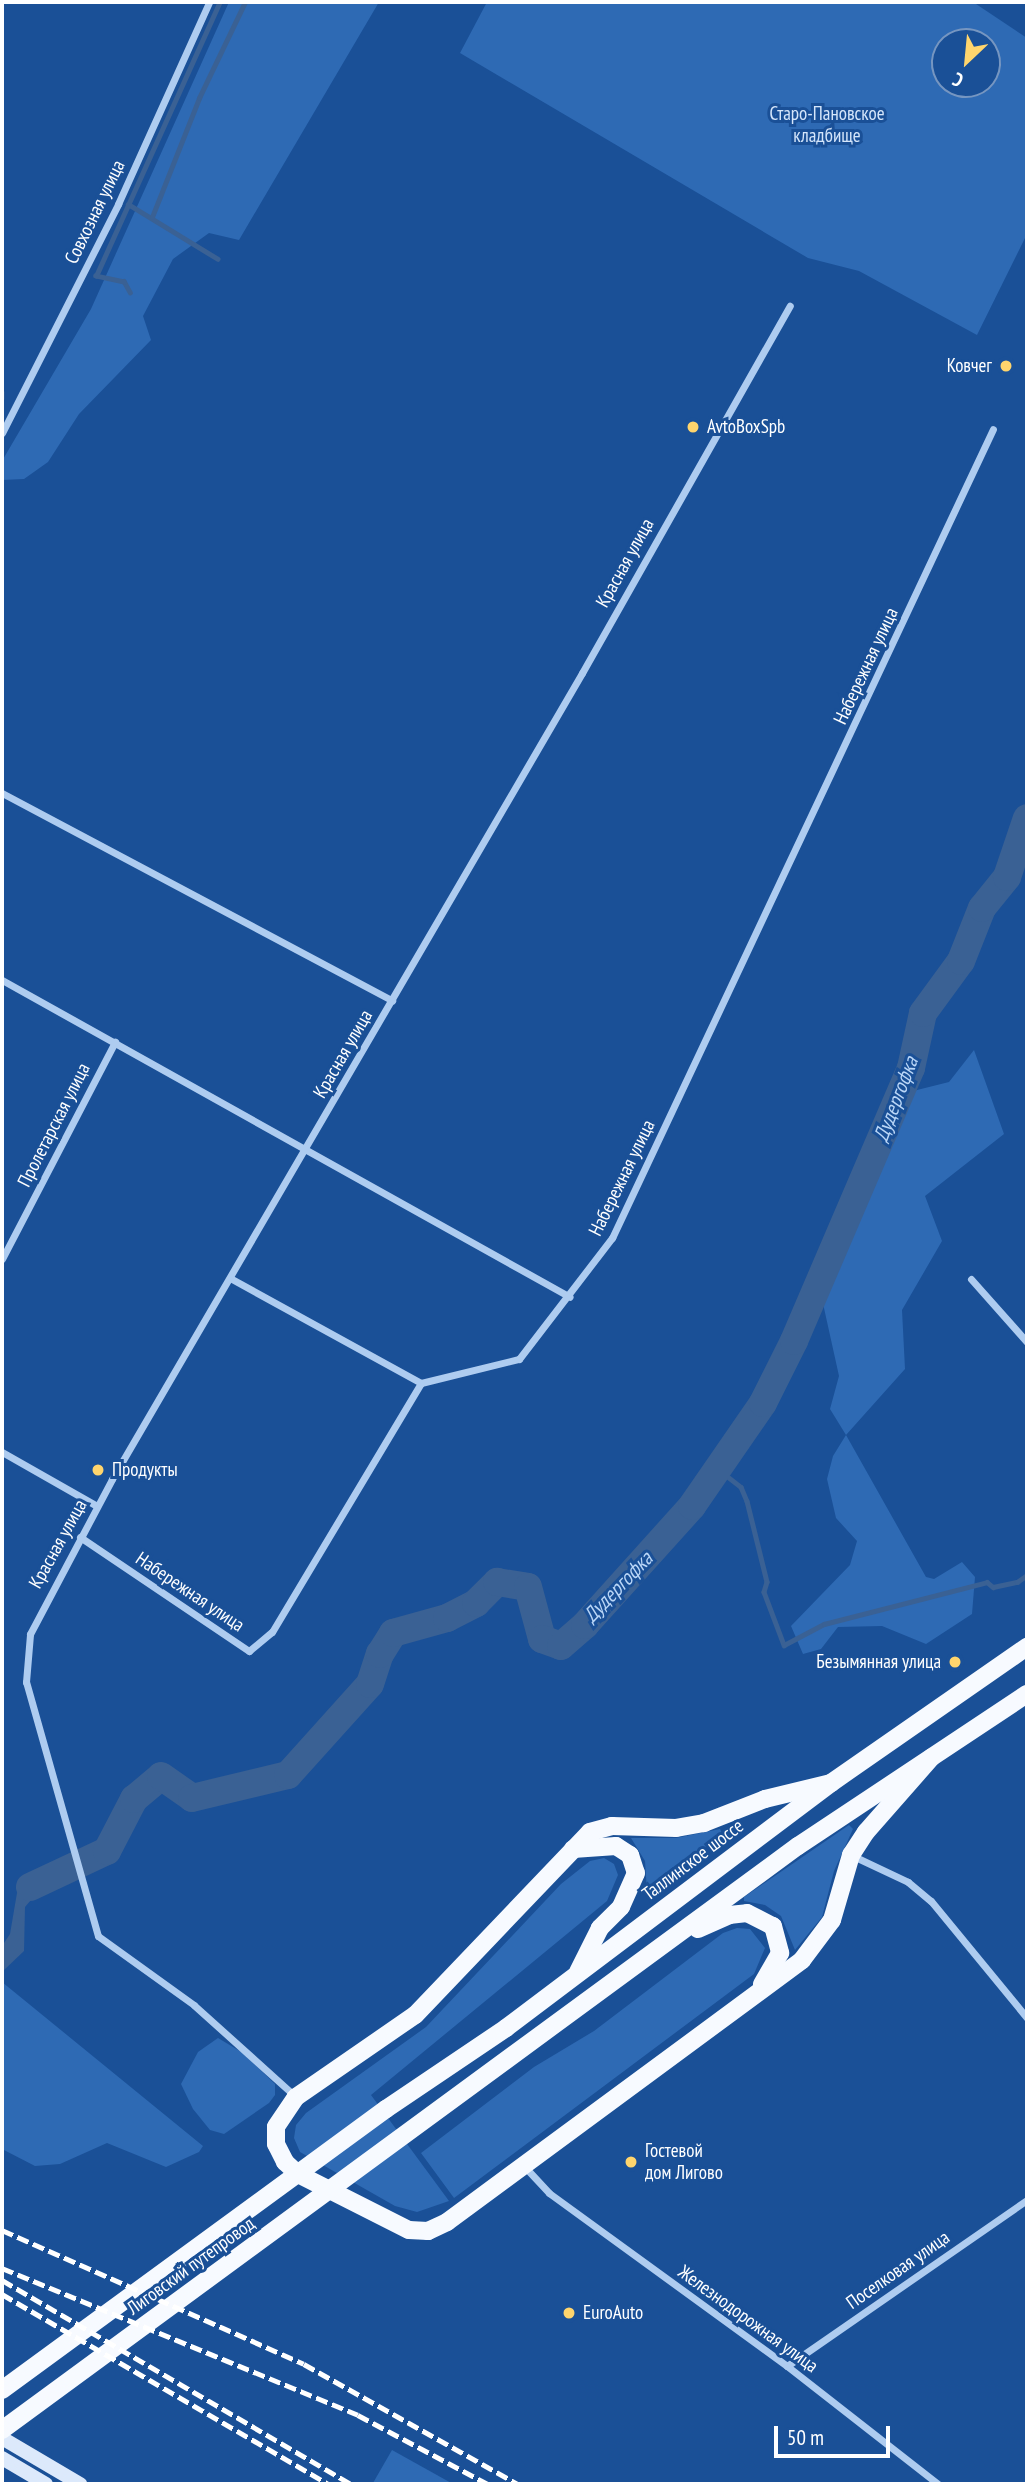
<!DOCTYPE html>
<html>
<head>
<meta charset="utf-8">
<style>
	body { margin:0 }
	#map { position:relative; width:1029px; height:2486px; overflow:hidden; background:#1a5097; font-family:"PT Sans Narrow",sans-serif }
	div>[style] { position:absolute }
	.green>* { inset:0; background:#2e6ab4 }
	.water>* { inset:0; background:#3a6194 }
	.stream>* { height:4.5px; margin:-2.25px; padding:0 2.25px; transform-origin:2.25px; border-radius:2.25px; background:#3a6194 }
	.river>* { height:28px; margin:-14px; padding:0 14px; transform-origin:14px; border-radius:14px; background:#3a6194 }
	.minor>* { height:7px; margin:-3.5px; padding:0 3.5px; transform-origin:3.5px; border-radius:3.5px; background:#aeccf0 }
	.secondary>* { height:14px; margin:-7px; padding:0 7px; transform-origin:7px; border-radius:7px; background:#dce9fb }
	.primary>* { height:18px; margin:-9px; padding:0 9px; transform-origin:9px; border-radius:9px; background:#f7faff }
	.rail>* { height:4.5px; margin-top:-2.25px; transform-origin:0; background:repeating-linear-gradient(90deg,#fff 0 12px,transparent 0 17px) }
	.dots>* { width:19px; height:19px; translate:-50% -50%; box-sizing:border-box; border:4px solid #1a5097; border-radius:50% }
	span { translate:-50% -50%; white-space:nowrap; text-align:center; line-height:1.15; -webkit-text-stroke:6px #1a5097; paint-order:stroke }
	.park-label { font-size:19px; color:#d5e6fb }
	.street-label { font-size:19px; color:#fff }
	.poi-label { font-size:19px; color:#fff }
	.right { translate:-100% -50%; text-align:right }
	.left { translate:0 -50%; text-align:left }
	.water-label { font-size:21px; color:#bad6f7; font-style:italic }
	.frame { position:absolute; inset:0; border:4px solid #fff; pointer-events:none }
	.north { position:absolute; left:931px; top:28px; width:70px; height:70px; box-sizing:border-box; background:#1a5097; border:2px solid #7696c1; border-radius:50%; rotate:206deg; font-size:19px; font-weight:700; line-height:28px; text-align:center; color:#fff }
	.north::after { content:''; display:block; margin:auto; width:24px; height:32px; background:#ffd56d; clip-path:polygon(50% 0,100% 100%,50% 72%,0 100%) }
	.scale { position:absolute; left:774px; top:2426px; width:116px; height:32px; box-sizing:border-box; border:4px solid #fff; border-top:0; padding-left:9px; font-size:21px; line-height:24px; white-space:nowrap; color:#fff; -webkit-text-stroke:5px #1a5097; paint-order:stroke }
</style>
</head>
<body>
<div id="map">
	<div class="green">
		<div style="clip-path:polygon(229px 2px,379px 2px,239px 240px,209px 233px,173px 259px,143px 316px,151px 340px,79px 414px,48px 462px,24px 479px,2px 480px,2px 461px,91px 309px)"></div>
		<div style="clip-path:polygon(evenodd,487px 2px,973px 2px,1027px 38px,1027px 234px,977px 335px,859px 271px,808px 258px,460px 53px,487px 2px,945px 42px,987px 42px,987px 84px,945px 84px,945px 42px)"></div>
		<div style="clip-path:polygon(974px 1050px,1004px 1134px,925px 1196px,942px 1241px,902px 1310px,905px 1369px,846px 1435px,926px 1577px,934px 1579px,962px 1562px,975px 1577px,972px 1614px,926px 1644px,882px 1626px,838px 1627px,821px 1649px,803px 1654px,791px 1626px,850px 1565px,857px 1541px,836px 1518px,827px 1479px,833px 1456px,846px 1435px,830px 1409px,839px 1376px,820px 1290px,905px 1093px,949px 1082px)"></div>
		<div style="clip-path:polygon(849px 1825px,853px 1829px,834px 1871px,822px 1917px,795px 1950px,781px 1916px,765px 1905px,744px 1901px,744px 1897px)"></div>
		<div style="clip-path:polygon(720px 1829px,723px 1835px,647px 1891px,645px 1861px,631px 1838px,676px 1838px)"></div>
		<div style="clip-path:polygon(604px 1858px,614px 1864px,618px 1875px,607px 1901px,371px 2095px,449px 2201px,417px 2212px,395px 2206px,300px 2152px,294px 2138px,296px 2125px,306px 2113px,426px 2027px,561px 1884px,590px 1861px)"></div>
		<div style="clip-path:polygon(737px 1928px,750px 1929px,765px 1948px,754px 1974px,454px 2198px,421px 2153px,534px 2067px,594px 2031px,723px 1933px)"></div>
		<div style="clip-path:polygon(2px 1982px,203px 2146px,199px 2152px,166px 2167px,107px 2143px,60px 2164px,35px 2166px,2px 2149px)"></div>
		<div style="clip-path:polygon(218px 2038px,243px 2053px,275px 2084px,275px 2095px,269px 2103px,224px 2134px,210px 2130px,193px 2109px,181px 2084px,198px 2052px)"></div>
		<div style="clip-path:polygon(392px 2450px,453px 2484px,373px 2483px)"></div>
	</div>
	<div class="water">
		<div style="clip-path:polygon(61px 1858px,66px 1878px,37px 1893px,25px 1907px,24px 1951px,2px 1972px,2px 1946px,10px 1934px,18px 1887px)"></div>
	</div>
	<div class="stream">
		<div style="left:128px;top:204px;width:105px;rotate:31.4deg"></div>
		<div style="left:152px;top:217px;width:128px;rotate:-68.4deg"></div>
		<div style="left:199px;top:98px;width:106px;rotate:-64.4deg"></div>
		<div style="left:130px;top:293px;width:13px;rotate:-119deg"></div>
		<div style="left:124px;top:282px;width:29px;rotate:-168deg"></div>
		<div style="left:96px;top:276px;width:301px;rotate:-65.7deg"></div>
		<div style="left:2px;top:392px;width:6px;rotate:90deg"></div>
		<div style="left:718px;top:1469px;width:29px;rotate:38deg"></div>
		<div style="left:741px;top:1487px;width:15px;rotate:67deg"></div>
		<div style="left:747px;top:1501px;width:83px;rotate:76.1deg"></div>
		<div style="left:767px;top:1582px;width:10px;rotate:107deg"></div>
		<div style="left:764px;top:1592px;width:57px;rotate:69.3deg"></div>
		<div style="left:784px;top:1645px;width:45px;rotate:-27.7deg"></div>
		<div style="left:824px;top:1624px;width:168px;rotate:-14.4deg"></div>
		<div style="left:987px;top:1582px;width:8px;rotate:40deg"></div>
		<div style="left:993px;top:1587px;width:25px;rotate:-12deg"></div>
		<div style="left:1017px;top:1582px;width:12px;rotate:-35deg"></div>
	</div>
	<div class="river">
		<div style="left:30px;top:1887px;width:85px;rotate:-25.1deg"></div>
		<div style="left:107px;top:1851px;width:59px;rotate:-62.6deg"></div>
		<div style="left:134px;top:1799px;width:35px;rotate:-40deg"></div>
		<div style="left:161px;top:1776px;width:38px;rotate:35deg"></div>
		<div style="left:192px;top:1798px;width:99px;rotate:-13.5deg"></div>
		<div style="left:288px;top:1775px;width:122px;rotate:-48deg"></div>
		<div style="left:370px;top:1684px;width:32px;rotate:-72deg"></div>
		<div style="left:380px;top:1654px;width:25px;rotate:-58deg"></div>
		<div style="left:393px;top:1633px;width:56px;rotate:-15.5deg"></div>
		<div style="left:447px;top:1618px;width:33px;rotate:-27deg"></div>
		<div style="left:476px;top:1603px;width:30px;rotate:-45deg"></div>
		<div style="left:497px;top:1582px;width:31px;rotate:9deg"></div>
		<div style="left:528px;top:1587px;width:54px;rotate:74.9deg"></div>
		<div style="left:542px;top:1639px;width:20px;rotate:20deg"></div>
		<div style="left:561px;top:1646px;width:32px;rotate:-41deg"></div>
		<div style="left:585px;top:1625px;width:160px;rotate:-48deg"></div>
		<div style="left:692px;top:1506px;width:125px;rotate:-55.4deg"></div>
		<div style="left:763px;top:1403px;width:69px;rotate:-63.4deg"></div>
		<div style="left:794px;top:1341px;width:297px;rotate:-66.8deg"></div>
		<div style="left:911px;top:1068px;width:56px;rotate:-77.7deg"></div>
		<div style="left:923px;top:1013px;width:64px;rotate:-53.8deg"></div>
		<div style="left:961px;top:961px;width:57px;rotate:-68.4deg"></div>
		<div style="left:982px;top:908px;width:40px;rotate:-51deg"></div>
		<div style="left:1007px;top:877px;width:62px;rotate:-71.3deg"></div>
	</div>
	<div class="minor">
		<div style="left:2px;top:433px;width:257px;rotate:-63.1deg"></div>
		<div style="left:118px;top:204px;width:222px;rotate:-65.7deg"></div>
		<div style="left:2px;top:793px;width:442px;rotate:28deg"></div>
		<div style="left:2px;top:980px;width:650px;rotate:29.17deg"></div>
		<div style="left:2px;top:1259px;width:245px;rotate:-62.5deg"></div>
		<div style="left:230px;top:1278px;width:218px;rotate:28.8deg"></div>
		<div style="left:971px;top:1279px;width:84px;rotate:48.4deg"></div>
		<div style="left:2px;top:1452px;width:109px;rotate:29.6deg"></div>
		<div style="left:80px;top:1537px;width:204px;rotate:34deg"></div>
		<div style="left:249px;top:1651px;width:30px;rotate:-40deg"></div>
		<div style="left:272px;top:1632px;width:290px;rotate:-59.1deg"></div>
		<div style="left:421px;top:1383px;width:101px;rotate:-13.8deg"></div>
		<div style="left:519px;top:1359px;width:153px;rotate:-52.5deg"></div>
		<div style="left:612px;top:1238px;width:894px;rotate:-64.78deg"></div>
		<div style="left:851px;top:1855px;width:63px;rotate:25.3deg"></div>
		<div style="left:908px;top:1882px;width:30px;rotate:40deg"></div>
		<div style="left:931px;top:1901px;width:151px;rotate:50.6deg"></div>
		<div style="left:296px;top:2097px;width:137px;rotate:-138deg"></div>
		<div style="left:194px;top:2005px;width:118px;rotate:-144.3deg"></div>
		<div style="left:98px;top:1936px;width:264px;rotate:-105.8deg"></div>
		<div style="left:26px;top:1682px;width:48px;rotate:-85.2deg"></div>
		<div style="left:30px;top:1634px;width:175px;rotate:-62.1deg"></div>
		<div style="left:112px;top:1479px;width:933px;rotate:-59.75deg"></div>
		<div style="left:582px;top:673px;width:422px;rotate:-60.5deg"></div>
		<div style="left:524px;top:2166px;width:37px;rotate:47deg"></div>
		<div style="left:549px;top:2193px;width:294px;rotate:36deg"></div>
		<div style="left:787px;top:2366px;width:192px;rotate:38deg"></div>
		<div style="left:787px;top:2366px;width:292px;rotate:-34.7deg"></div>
	</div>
	<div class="secondary">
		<div style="left:2px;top:2438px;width:91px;rotate:30.5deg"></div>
		<div style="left:2px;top:2458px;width:51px;rotate:30.6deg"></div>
	</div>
	<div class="primary">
		<div style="left:831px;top:1783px;width:68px;rotate:166.4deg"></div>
		<div style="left:765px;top:1799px;width:66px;rotate:158.5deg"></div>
		<div style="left:704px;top:1823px;width:28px;rotate:170deg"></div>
		<div style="left:676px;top:1828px;width:64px;rotate:-178.2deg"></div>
		<div style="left:612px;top:1826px;width:23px;rotate:165deg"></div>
		<div style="left:590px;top:1832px;width:253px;rotate:133.7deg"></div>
		<div style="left:415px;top:2015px;width:145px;rotate:145.4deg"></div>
		<div style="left:296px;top:2097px;width:36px;rotate:124deg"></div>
		<div style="left:276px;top:2127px;width:17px;rotate:90deg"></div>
		<div style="left:276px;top:2144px;width:20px;rotate:63deg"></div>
		<div style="left:285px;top:2162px;width:18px;rotate:43deg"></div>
		<div style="left:298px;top:2174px;width:124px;rotate:26.8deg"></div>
		<div style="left:409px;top:2230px;width:19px;rotate:3deg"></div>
		<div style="left:428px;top:2231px;width:21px;rotate:-25deg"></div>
		<div style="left:447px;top:2222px;width:441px;rotate:-36.4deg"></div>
		<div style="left:802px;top:1960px;width:50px;rotate:-53.1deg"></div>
		<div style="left:832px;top:1920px;width:68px;rotate:-73.7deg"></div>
		<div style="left:851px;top:1855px;width:27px;rotate:-57deg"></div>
		<div style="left:866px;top:1832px;width:100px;rotate:-48.7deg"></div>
		<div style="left:573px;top:1849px;width:43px;rotate:-4deg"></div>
		<div style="left:616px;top:1846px;width:17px;rotate:33deg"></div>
		<div style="left:630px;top:1855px;width:19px;rotate:72deg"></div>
		<div style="left:636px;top:1873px;width:37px;rotate:114deg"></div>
		<div style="left:621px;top:1907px;width:30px;rotate:135deg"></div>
		<div style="left:600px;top:1928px;width:49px;rotate:116.6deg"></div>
		<div style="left:698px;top:1929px;width:34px;rotate:-24deg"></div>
		<div style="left:729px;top:1915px;width:18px;rotate:-6deg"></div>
		<div style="left:747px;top:1913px;width:29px;rotate:27deg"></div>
		<div style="left:773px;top:1926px;width:28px;rotate:75deg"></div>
		<div style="left:780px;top:1953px;width:36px;rotate:120deg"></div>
		<div style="left:2px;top:2390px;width:476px;rotate:-36.2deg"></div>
		<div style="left:386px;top:2109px;width:145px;rotate:-34deg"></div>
		<div style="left:506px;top:2028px;width:407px;rotate:-37deg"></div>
		<div style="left:831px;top:1783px;width:239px;rotate:-34.8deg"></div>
		<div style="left:2px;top:2430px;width:987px;rotate:-36.27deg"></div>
		<div style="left:798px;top:1846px;width:275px;rotate:-33.6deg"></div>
	</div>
	<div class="rail">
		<div style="left:2px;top:2230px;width:330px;rotate:23.9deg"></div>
		<div style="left:304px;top:2364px;width:245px;rotate:29.3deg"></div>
		<div style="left:2px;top:2268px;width:385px;rotate:22.4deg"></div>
		<div style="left:358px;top:2415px;width:147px;rotate:28deg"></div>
		<div style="left:2px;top:2280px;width:404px;rotate:30.3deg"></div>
		<div style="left:2px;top:2294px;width:377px;rotate:30.2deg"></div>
	</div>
	<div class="dots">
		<div style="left:1006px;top:366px;background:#ffd56d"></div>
		<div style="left:693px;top:427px;background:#ffd56d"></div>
		<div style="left:98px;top:1470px;background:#ffd56d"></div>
		<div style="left:955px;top:1662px;background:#ffd56d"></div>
		<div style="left:631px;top:2162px;background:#ffd56d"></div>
		<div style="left:569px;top:2313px;background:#ffd56d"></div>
	</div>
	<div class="park-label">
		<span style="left:827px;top:125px">Старо-Пановское<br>кладбище</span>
	</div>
	<div class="street-label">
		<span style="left:95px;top:212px;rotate:-64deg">Совхозная улица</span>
		<span style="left:625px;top:563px;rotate:-61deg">Красная улица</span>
		<span style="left:866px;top:666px;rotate:-65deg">Набережная улица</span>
		<span style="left:343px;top:1054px;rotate:-60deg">Красная улица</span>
		<span style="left:54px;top:1125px;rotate:-63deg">Пролетарская улица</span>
		<span style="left:622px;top:1178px;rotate:-64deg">Набережная улица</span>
		<span style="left:58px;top:1544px;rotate:-61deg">Красная улица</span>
		<span style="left:190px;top:1592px;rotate:34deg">Набережная улица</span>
		<span style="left:693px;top:1860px;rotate:-37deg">Таллинское шоссе</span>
		<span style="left:191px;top:2266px;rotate:-36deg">Лиговский путепровод</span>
		<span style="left:898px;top:2270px;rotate:-35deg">Поселковая улица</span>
		<span style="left:748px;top:2319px;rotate:36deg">Железнодорожная улица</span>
	</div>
	<div class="poi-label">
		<span class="right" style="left:992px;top:366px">Ковчег</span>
		<span class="left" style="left:707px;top:427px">AvtoBoxSpb</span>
		<span class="left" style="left:112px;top:1470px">Продукты</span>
		<span class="right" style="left:941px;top:1662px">Безымянная улица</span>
		<span class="left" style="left:645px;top:2162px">Гостевой<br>дом Лигово</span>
		<span class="left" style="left:583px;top:2313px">EuroAuto</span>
	</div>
	<div class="water-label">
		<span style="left:896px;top:1099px;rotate:-69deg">Дудергофка</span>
		<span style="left:618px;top:1587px;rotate:-46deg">Дудергофка</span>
	</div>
	<div class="frame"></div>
	<div class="north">С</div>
	<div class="scale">50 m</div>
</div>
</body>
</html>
